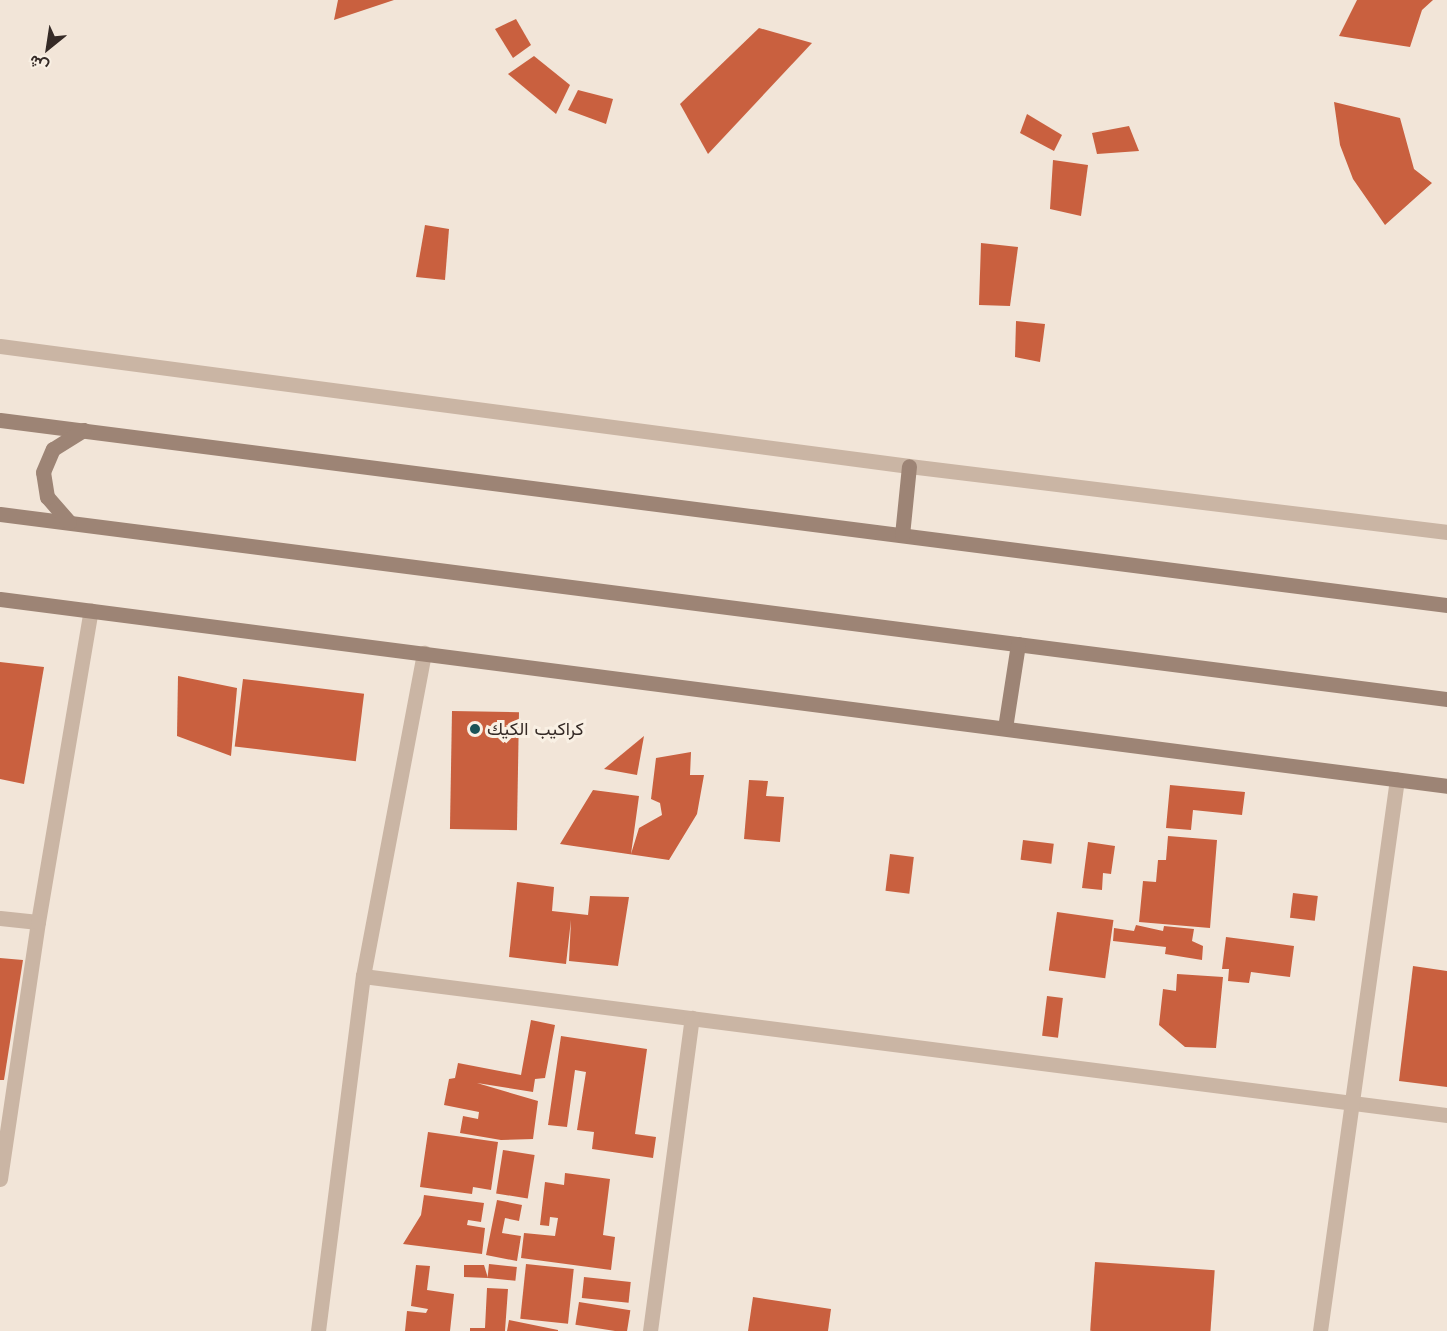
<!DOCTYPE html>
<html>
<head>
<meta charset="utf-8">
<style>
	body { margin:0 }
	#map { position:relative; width:1447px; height:1331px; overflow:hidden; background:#f2e5d8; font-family:"Work Sans",Vazirmatn,sans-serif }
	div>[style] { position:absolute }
	.building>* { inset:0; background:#c9603f; transform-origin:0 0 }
	.street>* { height:15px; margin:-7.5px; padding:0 7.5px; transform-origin:7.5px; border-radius:7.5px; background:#cab5a4 }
	.secondary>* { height:15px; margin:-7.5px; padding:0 7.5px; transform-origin:7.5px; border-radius:7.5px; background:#9d8475 }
	.dots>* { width:16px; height:16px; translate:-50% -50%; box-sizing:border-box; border:3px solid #f9f0e4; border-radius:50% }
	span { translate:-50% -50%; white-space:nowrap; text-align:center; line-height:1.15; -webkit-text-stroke:6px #f9f0e4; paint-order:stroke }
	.poi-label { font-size:18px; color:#352a26 }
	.left { translate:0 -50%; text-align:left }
	.north { position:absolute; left:18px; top:18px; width:60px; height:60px; -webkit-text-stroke:4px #f9f0e4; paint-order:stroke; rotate:210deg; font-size:16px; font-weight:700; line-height:24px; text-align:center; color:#352a26 }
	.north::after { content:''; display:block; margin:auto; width:21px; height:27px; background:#352a26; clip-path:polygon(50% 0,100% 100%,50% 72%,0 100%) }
</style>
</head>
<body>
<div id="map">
	<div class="building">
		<div style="clip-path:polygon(338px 0,394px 0,334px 20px)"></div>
		<div style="clip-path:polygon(1357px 0,1433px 0,1422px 10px,1410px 47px,1339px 36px)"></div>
		<div style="clip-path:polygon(516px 19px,531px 45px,513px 58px,495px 29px)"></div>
		<div style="clip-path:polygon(759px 28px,812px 43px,708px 154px,680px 104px)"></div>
		<div style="clip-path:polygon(534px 56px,570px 85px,556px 114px,508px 74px)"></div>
		<div style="clip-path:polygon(578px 90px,613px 99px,606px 124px,568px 110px)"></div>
		<div style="clip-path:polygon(1334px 102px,1400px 118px,1414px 169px,1432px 183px,1385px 225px,1353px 179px,1340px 145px)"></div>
		<div style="clip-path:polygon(1027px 114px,1062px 135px,1054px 151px,1020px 133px)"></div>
		<div style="clip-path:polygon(1129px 126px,1139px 151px,1097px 154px,1092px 133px)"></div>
		<div style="clip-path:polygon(1053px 160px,1088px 165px,1081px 216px,1050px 209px)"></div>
		<div style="clip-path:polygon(425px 225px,449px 229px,445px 280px,416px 277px)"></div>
		<div style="clip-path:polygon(981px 243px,1018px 247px,1010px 306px,979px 305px)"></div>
		<div style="clip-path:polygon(1016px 321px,1045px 324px,1040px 362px,1015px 357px)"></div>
		<div style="clip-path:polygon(0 662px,44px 667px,24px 784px,0 779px)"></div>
		<div style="clip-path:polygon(178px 676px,237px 688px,231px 756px,177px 736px)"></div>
		<div style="left:243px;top:679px;width:122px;height:68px;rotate:7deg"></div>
		<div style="left:452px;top:711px;width:67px;height:118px;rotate:1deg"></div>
		<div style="clip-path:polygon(644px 736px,637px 775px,604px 769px)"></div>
		<div style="clip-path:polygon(691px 752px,690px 775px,704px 775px,697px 814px,669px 860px,560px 844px,593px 790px,639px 796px,631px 854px,639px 828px,662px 815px,660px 803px,651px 799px,656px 758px)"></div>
		<div style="clip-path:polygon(749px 780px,768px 781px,766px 796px,784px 797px,780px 842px,744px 839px)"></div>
		<div style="clip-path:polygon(1170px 785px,1245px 792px,1242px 815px,1193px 810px,1191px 830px,1166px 828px)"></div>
		<div style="clip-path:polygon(1168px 836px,1217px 840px,1210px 928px,1139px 922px,1143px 881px,1156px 882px,1158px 860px,1166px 860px)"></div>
		<div style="left:1023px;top:840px;width:31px;height:20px;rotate:7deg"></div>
		<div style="clip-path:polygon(1088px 842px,1115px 846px,1111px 874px,1103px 873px,1102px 890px,1082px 888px)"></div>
		<div style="left:890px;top:854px;width:24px;height:37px;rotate:7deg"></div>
		<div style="clip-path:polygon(517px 882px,554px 887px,552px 911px,588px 915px,590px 896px,629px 897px,618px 966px,569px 961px,571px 920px,566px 964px,509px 957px)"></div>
		<div style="left:1293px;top:893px;width:25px;height:25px;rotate:7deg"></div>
		<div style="left:1057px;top:912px;width:57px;height:59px;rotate:8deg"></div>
		<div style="clip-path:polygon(1136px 925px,1163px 931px,1164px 926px,1194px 929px,1192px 941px,1203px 946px,1202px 960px,1165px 954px,1166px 947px,1113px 941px,1114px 928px,1134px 931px)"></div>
		<div style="clip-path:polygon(1226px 937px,1294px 946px,1290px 977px,1251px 972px,1249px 983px,1228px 981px,1229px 969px,1222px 969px)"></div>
		<div style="clip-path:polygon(0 958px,23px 960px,4px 1080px,0 1080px)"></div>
		<div style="clip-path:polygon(1413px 966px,1447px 971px,1447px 1087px,1399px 1081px)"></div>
		<div style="clip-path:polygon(1177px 974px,1223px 977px,1216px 1048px,1185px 1047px,1159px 1025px,1163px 989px,1176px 991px)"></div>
		<div style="left:1047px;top:996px;width:16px;height:40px;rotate:7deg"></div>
		<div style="clip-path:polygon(531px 1020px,555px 1025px,545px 1078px,535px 1079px,533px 1092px,477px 1083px,538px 1101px,533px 1139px,501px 1140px,460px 1133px,463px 1116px,478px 1119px,479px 1112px,444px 1105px,449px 1079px,455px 1078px,458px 1063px,521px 1075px)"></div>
		<div style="clip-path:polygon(561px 1036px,647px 1049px,635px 1134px,656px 1137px,653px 1158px,592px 1149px,594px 1132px,577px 1130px,586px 1072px,575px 1070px,567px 1127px,548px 1125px)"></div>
		<div style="clip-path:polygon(428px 1132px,498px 1142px,491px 1190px,473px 1187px,472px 1194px,420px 1187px)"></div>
		<div style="left:503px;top:1150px;width:32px;height:44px;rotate:9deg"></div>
		<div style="clip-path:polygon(565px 1173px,610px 1179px,603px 1235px,615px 1237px,611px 1270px,521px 1258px,524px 1233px,555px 1236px,558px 1218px,550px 1217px,549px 1226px,540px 1225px,545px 1182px,564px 1185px)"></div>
		<div style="clip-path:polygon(424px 1195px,484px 1203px,481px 1222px,468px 1220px,467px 1225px,485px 1228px,482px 1254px,403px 1244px,421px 1215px)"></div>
		<div style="clip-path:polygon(497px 1200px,522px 1205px,519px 1221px,505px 1218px,502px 1233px,521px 1236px,517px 1261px,486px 1255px)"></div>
		<div style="left:1095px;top:1262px;width:120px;height:69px;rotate:4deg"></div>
		<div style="left:489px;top:1264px;width:28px;height:14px;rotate:6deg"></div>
		<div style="left:526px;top:1264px;width:48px;height:55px;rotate:6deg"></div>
		<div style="clip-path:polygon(416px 1265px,430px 1266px,427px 1290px,454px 1294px,450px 1331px,405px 1331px,407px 1311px,426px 1313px,428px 1309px,411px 1306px)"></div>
		<div style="clip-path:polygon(464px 1265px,484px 1265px,488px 1278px,464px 1277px)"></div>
		<div style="left:584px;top:1277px;width:47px;height:21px;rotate:6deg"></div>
		<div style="clip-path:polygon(487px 1288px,508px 1289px,505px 1331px,470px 1331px,470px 1328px,485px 1328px)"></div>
		<div style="clip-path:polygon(753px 1297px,831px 1309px,828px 1331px,748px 1331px)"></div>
		<div style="left:579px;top:1302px;width:52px;height:23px;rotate:9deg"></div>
		<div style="clip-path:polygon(509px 1320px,558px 1330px,558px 1331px,507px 1331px)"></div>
	</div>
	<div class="street">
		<div style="left:0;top:346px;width:917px;rotate:7.52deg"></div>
		<div style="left:909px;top:466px;width:542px;rotate:6.99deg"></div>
		<div style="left:0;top:918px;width:38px;rotate:6deg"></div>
		<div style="left:363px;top:976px;width:1093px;rotate:7.31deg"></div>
		<div style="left:0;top:1179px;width:260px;rotate:-81.6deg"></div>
		<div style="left:38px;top:922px;width:316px;rotate:-80.4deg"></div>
		<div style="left:318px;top:1331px;width:358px;rotate:-82.8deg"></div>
		<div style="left:363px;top:976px;width:329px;rotate:-79.3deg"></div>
		<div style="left:650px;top:1331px;width:316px;rotate:-82.4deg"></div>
		<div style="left:1320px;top:1331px;width:557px;rotate:-82.06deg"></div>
	</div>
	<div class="secondary">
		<div style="left:0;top:420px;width:1459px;rotate:7.29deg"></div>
		<div style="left:0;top:514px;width:1459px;rotate:7.29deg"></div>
		<div style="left:69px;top:522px;width:33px;rotate:-131deg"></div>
		<div style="left:47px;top:497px;width:25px;rotate:-99deg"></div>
		<div style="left:43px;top:472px;width:25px;rotate:-67deg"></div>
		<div style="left:53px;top:449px;width:36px;rotate:-32deg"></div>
		<div style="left:902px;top:535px;width:69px;rotate:-84.2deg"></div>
		<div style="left:0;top:599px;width:1459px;rotate:7.36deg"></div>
		<div style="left:1005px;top:728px;width:85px;rotate:-81.2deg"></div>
	</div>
	<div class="dots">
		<div style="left:475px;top:729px;background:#1b5357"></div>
	</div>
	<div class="poi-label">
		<span class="left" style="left:487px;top:729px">كراكيب الكيك</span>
	</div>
	<div class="north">ش</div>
</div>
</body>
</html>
